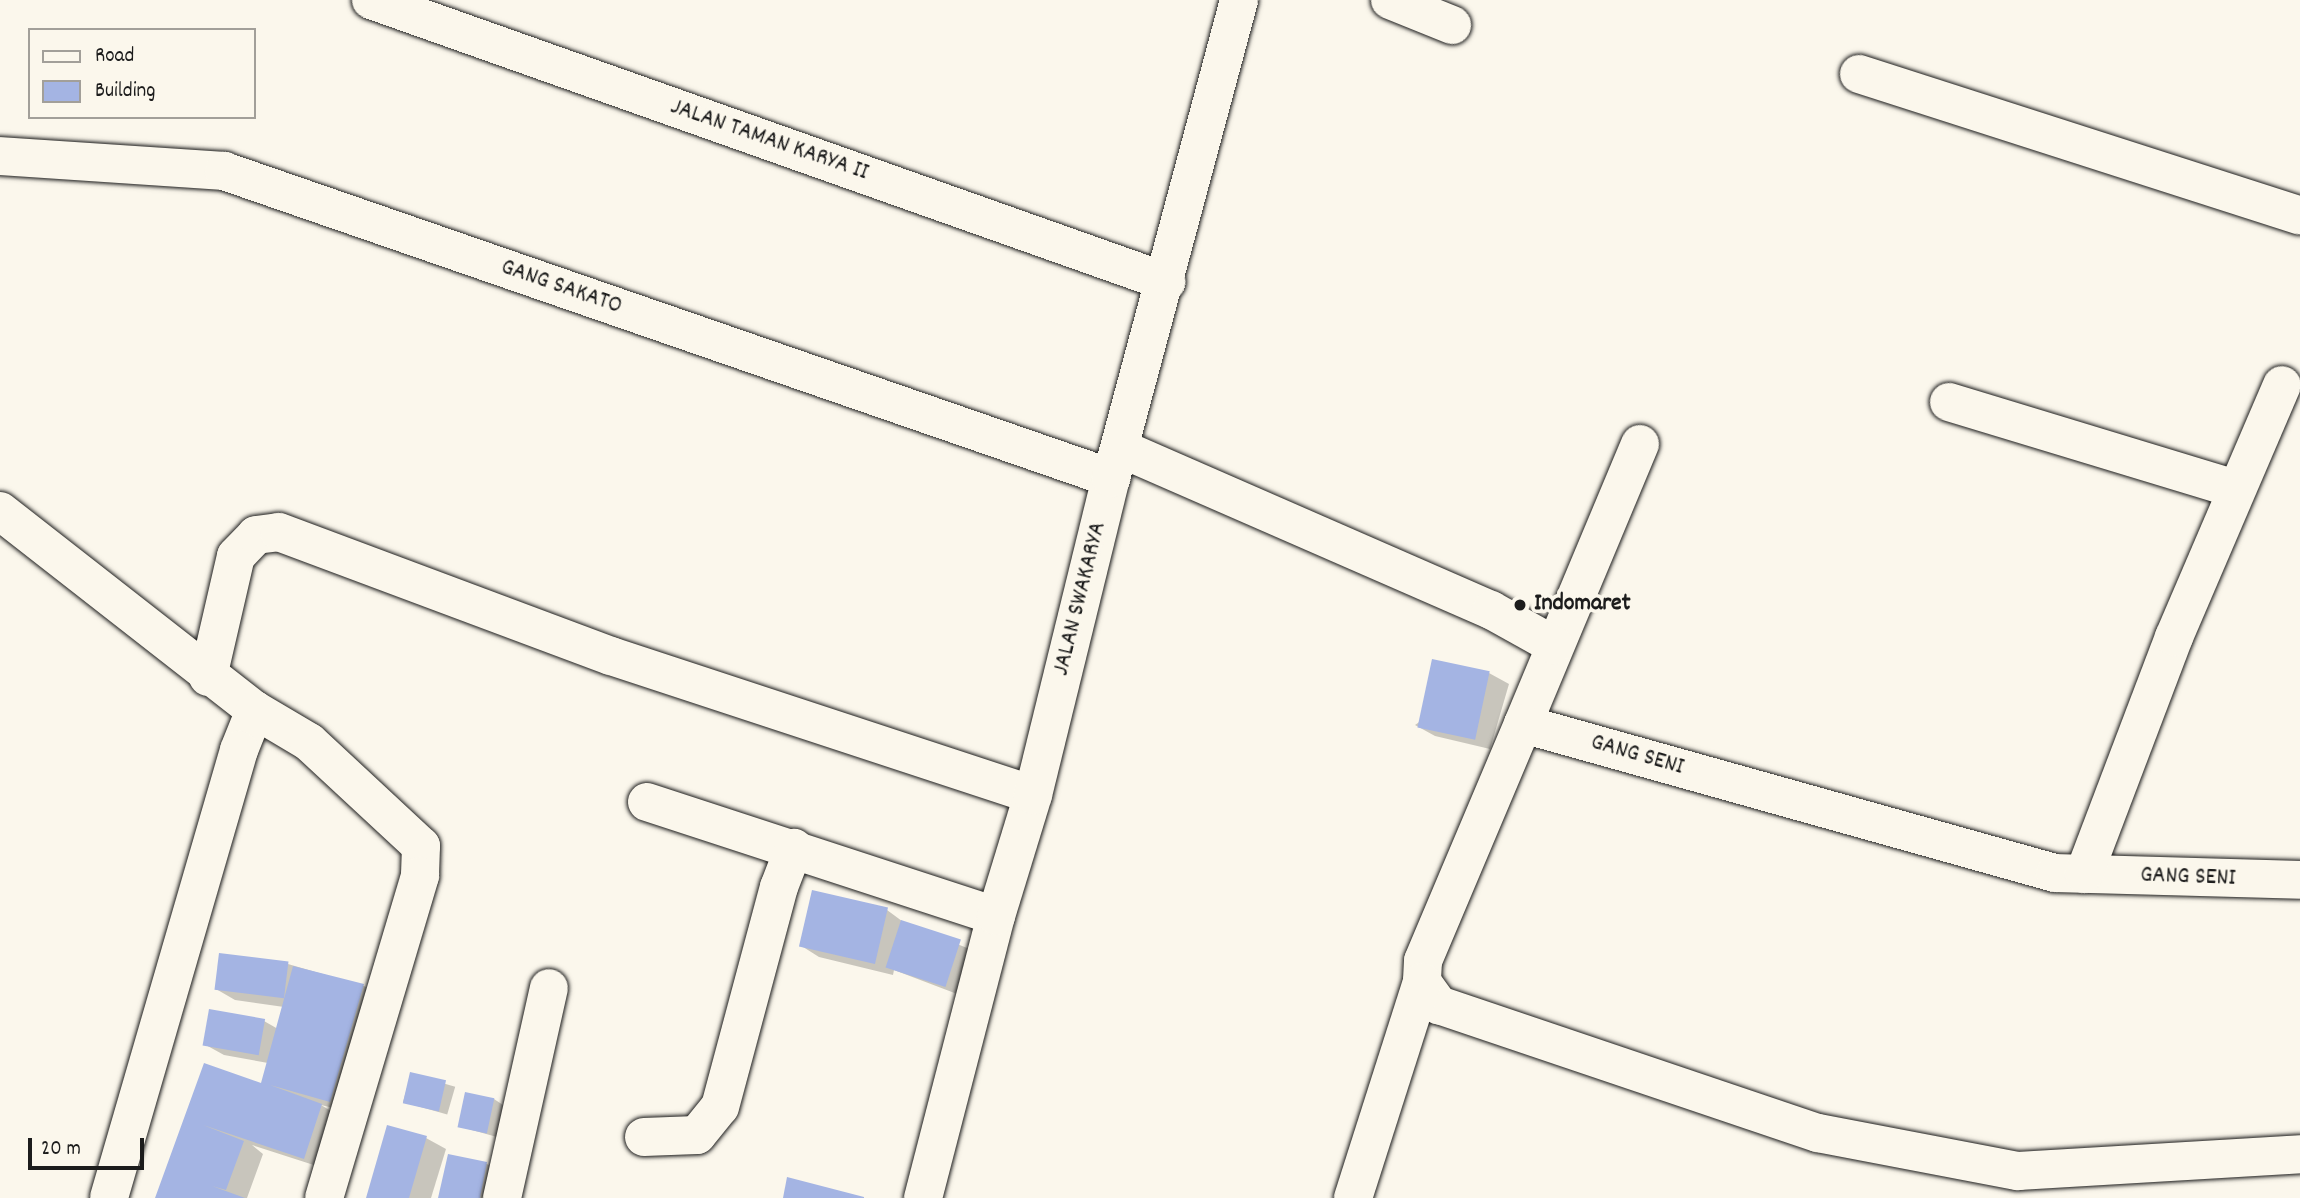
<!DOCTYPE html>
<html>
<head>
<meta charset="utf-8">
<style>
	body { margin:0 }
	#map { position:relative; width:2300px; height:1198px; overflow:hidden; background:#fbf7ec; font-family:Dekko,sans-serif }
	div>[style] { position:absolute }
	.shadow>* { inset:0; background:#0003; transform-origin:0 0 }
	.building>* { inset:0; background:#a4b4e3; transform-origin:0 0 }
	.roads { filter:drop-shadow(0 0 2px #1c1c1c) drop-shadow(0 0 2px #1c1c1c) }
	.minor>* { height:38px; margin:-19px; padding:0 19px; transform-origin:19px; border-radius:19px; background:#fbf7ec }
	.dots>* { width:19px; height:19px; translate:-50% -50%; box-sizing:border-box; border:4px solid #fbf7ec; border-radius:50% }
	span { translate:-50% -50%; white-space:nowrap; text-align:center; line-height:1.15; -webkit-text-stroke:7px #fbf7ec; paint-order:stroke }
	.street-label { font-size:24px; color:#1c1c1c }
	.poi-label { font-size:24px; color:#1c1c1c; font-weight:700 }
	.left { translate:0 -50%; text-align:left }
	.legend { position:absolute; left:28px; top:28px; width:228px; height:91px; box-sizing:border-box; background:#fbf7ec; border:2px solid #a29f99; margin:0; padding:9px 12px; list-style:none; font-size:21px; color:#1c1c1c }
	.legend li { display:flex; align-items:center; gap:14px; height:35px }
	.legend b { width:35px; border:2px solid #a29f99 }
	.scale { position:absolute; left:28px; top:1138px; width:116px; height:32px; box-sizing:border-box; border:4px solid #1c1c1c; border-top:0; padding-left:9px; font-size:21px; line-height:24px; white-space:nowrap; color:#1c1c1c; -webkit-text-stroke:5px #fbf7ec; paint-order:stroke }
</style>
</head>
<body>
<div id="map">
	<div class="shadow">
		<div style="clip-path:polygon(1489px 673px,1509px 684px,1490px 749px,1435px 736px,1415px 725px)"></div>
		<div style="clip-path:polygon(887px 910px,906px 924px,980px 953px,965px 997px,894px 970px,893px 975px,819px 957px,800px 945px)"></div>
		<div style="clip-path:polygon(288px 964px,364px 986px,383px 997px,350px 1112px,321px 1105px,341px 1117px,323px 1168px,252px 1145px,263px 1154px,247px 1198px,159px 1198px,205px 1065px,263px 1085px,268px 1063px,224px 1055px,204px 1044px,264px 1021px,278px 1029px,284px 1007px,235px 1000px,216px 989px)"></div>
		<div style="left:411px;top:1074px;width:46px;height:29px;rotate:16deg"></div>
		<div style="clip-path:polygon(494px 1099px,503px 1105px,497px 1137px,461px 1127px)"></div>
		<div style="clip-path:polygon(388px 1127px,426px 1138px,446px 1149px,431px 1198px,367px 1198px)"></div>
		<div style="clip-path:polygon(449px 1156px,487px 1164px,506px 1175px,501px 1198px,440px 1198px)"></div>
	</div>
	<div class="building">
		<div style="left:1432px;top:659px;width:59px;height:70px;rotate:12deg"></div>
		<div style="left:812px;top:890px;width:78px;height:58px;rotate:13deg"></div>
		<div style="left:901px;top:920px;width:63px;height:50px;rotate:18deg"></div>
		<div style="left:219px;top:953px;width:70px;height:37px;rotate:7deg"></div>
		<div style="clip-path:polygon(293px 966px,364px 984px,330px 1102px,270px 1085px,322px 1104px,304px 1159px,203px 1125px,244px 1141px,226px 1190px,212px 1186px,245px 1198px,155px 1198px,204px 1063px,261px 1083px)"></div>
		<div style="left:209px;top:1009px;width:57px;height:37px;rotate:10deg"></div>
		<div style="left:410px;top:1072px;width:37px;height:32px;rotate:13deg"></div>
		<div style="left:465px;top:1092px;width:30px;height:36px;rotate:12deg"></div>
		<div style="clip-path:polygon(387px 1125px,427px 1136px,409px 1198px,366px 1198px)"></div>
		<div style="clip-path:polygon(448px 1154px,487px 1162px,480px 1198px,438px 1198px)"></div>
		<div style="clip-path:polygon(787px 1177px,864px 1197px,864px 1198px,783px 1198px)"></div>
	</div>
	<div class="roads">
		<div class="minor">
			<div style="left:371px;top:0;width:844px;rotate:19.51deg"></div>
			<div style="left:1390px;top:0;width:67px;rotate:22deg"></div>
			<div style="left:1859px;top:74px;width:463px;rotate:17.8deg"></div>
			<div style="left:0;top:156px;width:225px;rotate:3.8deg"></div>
			<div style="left:224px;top:171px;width:939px;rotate:19.09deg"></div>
			<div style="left:1949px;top:402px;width:299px;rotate:16.9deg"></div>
			<div style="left:1640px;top:444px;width:303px;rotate:112.7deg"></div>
			<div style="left:1523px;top:724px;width:552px;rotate:15.65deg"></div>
			<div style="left:2055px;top:873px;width:245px;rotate:1.6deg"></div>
			<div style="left:1122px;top:449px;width:403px;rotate:23.6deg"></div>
			<div style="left:1491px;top:610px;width:72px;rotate:29.1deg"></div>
			<div style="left:0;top:511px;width:323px;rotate:38deg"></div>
			<div style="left:255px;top:710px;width:43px;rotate:111.8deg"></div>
			<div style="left:239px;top:750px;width:466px;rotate:106.2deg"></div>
			<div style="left:208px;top:677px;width:124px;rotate:-77deg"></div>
			<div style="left:236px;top:556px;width:29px;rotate:-46deg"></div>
			<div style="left:256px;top:535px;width:23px;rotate:-7deg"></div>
			<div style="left:279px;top:532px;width:354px;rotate:20.5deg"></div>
			<div style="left:611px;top:656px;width:444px;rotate:18.2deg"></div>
			<div style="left:255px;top:710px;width:63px;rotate:30.7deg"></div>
			<div style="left:309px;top:742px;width:153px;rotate:42.9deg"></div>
			<div style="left:421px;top:846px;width:30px;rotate:92deg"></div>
			<div style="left:420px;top:876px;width:336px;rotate:106.6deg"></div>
			<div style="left:1523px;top:724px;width:257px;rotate:112.9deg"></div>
			<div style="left:1423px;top:961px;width:21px;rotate:93deg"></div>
			<div style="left:1422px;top:982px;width:29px;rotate:54deg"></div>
			<div style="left:1439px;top:1005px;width:400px;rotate:18.7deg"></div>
			<div style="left:1818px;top:1133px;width:204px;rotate:10.8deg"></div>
			<div style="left:2018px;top:1171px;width:283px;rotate:-3.4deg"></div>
			<div style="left:647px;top:802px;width:367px;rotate:18.1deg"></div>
			<div style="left:2084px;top:874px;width:254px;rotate:-69.2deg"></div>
			<div style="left:2174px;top:637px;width:274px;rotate:-66.8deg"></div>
			<div style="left:644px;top:1137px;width:53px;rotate:-2.2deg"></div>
			<div style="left:697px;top:1135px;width:36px;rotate:-51deg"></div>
			<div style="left:720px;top:1107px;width:228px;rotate:-75deg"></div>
			<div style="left:779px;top:887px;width:42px;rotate:-69deg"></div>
			<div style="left:502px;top:1198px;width:215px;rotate:-77.4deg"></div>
			<div style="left:923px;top:1198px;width:291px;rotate:-75.5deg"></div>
			<div style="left:996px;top:916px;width:127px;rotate:-73deg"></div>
			<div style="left:1033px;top:795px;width:326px;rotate:-76.2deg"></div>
			<div style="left:1111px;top:478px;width:495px;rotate:-75deg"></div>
			<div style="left:1353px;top:1198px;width:227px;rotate:-72.3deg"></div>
		</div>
	</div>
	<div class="dots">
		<div style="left:1520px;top:605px;background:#1c1c1c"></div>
	</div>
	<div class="street-label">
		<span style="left:769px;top:141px;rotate:19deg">JALAN TAMAN KARYA II</span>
		<span style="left:561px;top:288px;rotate:19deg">GANG SAKATO</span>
		<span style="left:1081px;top:599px;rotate:-76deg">JALAN SWAKARYA</span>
		<span style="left:1637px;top:756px;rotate:16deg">GANG SENI</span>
		<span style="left:2188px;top:878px;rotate:2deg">GANG SENI</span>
	</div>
	<div class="poi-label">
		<span class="left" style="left:1534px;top:605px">Indomaret</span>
	</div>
	<ul class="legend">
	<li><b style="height:9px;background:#fbf7ec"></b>Road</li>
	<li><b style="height:19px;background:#a4b4e3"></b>Building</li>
	</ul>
	<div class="scale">20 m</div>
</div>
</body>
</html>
